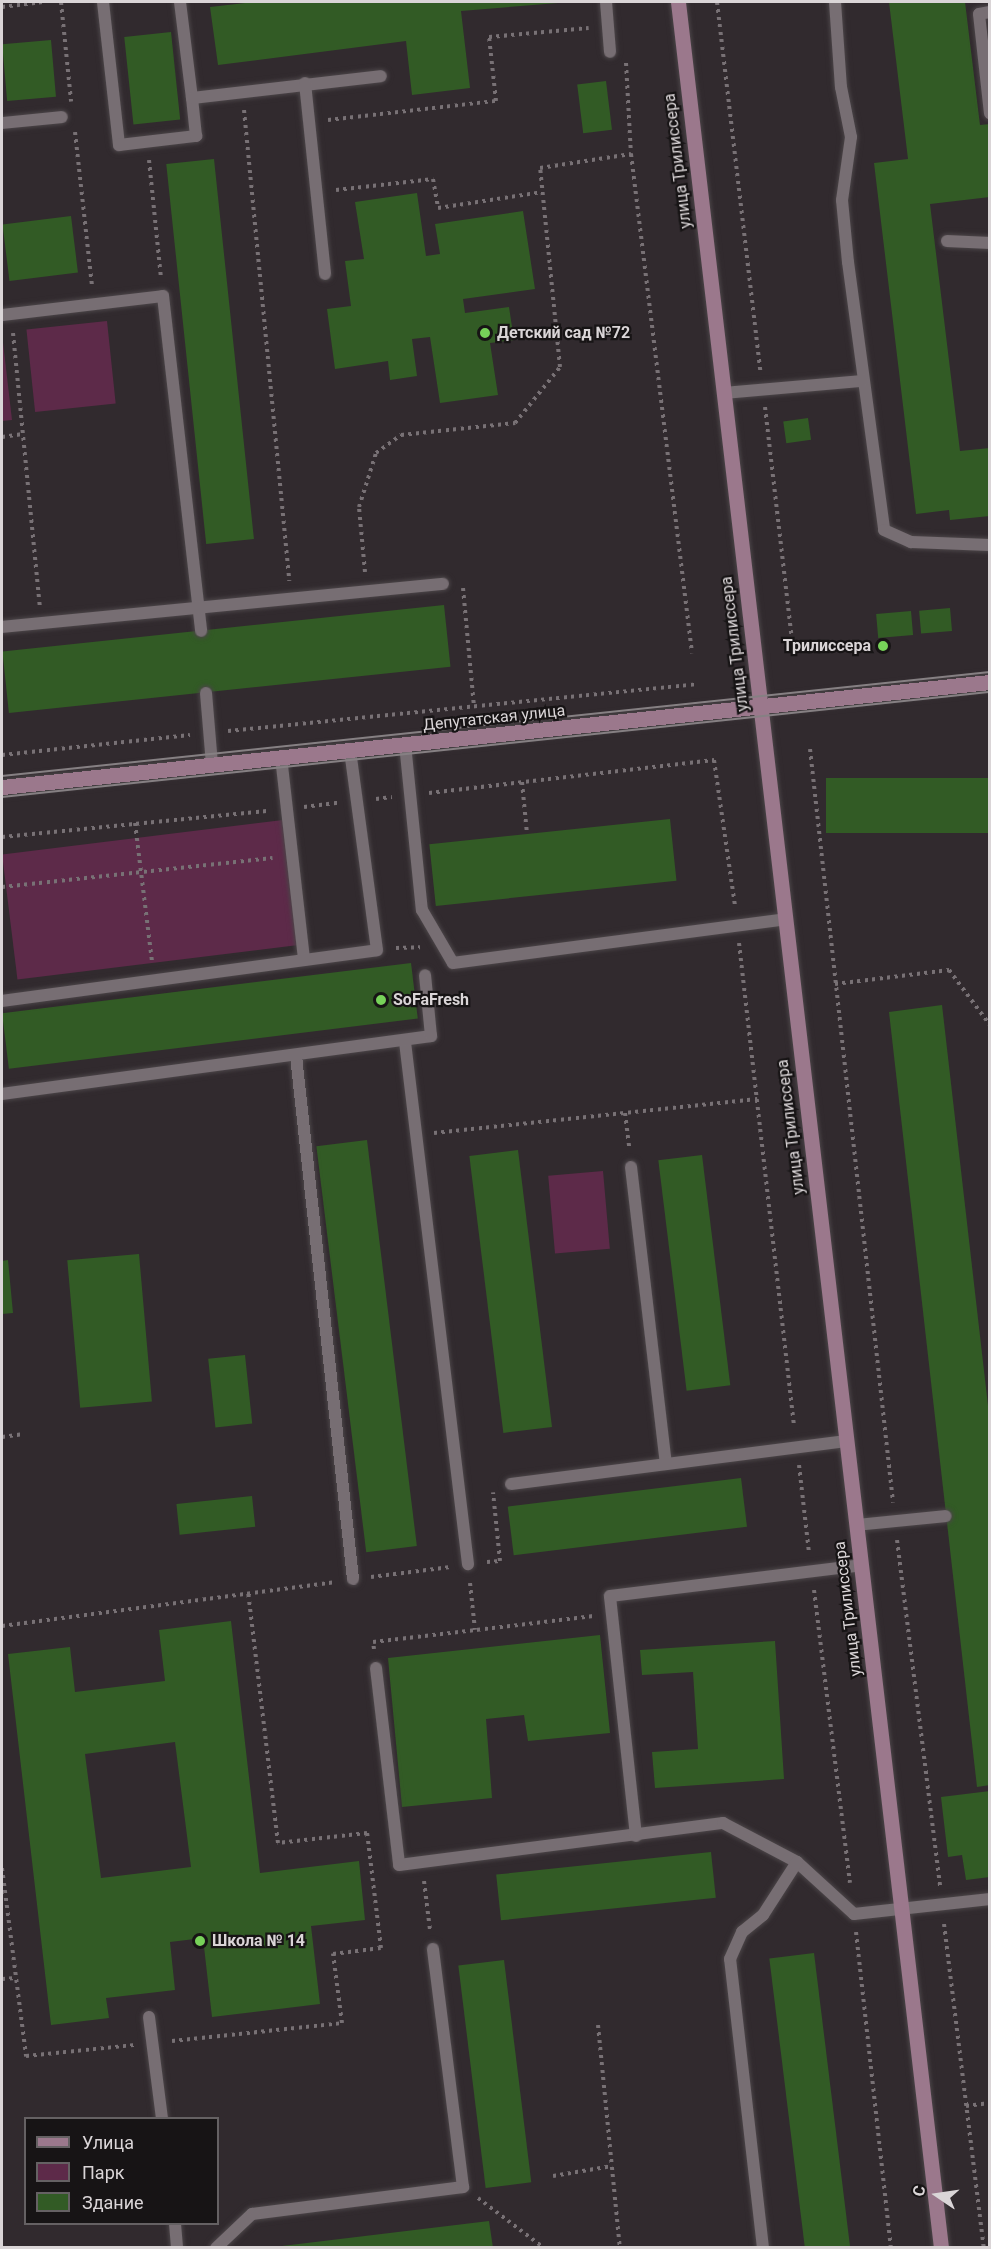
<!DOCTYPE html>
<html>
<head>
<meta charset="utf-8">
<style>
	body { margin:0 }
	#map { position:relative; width:991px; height:2249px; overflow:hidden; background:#312a2e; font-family:Roboto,sans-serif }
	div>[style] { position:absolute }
	.green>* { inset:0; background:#5d2a49; transform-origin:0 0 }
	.building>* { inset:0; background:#325b25; transform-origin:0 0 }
	.path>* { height:4px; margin-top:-2px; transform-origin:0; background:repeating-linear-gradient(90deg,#787175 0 3px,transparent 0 7.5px) }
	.roads { filter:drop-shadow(0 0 2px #4b4548) drop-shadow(0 0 2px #4b4548) }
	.lane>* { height:12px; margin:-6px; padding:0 6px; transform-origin:6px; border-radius:6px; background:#776e73 }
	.secondary>* { height:15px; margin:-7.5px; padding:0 7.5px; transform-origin:7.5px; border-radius:7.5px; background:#9b788c }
	.tram>* { height:1.5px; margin:-0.75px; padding:0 0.75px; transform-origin:0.75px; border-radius:0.75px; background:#868083 }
	.dots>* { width:16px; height:16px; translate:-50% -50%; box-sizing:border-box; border:3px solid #171415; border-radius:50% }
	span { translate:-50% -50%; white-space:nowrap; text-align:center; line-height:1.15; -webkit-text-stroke:4.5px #171415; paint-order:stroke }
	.street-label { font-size:16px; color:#dad5d7 }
	.poi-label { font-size:16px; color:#dad5d7; font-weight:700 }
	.left { translate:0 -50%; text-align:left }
	.right { translate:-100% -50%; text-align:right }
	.frame { position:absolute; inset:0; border:3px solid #dad5d7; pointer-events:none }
	.legend { position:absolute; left:24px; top:2117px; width:195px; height:108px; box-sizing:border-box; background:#171415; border:2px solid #656163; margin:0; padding:8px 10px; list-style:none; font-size:18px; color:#dad5d7 }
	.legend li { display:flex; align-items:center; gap:12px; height:30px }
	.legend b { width:30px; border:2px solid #656163 }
	.north { position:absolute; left:907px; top:2165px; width:60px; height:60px; -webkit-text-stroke:4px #171415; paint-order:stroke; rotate:283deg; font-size:16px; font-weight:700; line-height:24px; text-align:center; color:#dad5d7 }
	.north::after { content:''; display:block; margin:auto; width:21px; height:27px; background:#dad5d7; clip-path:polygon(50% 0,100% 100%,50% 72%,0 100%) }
</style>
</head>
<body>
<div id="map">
	<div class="green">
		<div style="left:107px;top:321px;width:83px;height:81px;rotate:84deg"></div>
		<div style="clip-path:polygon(2px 334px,12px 420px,2px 421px)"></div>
		<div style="left:283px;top:820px;width:126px;height:283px;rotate:83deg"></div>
		<div style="left:603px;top:1171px;width:78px;height:55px;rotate:85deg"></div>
	</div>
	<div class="building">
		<div style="clip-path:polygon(254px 2px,558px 2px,558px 3px,461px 11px,470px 88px,412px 95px,406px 41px,218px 65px,210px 7px)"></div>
		<div style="clip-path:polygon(889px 2px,965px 2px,980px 125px,990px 124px,990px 197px,930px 204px,960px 451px,990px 448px,990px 516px,950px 520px,949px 510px,916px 514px,874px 163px,908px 159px)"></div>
		<div style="left:171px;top:32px;width:88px;height:47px;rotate:84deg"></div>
		<div style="left:51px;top:40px;width:57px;height:49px;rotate:85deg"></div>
		<div style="left:606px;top:81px;width:49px;height:29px;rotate:83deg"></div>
		<div style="left:214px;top:159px;width:382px;height:48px;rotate:84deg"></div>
		<div style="clip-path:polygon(417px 193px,426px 256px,440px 254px,435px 224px,523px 211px,535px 289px,463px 299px,465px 313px,509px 307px,514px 340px,490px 343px,498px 395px,440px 403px,430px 337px,412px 339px,417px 376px,390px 380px,388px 361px,335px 369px,327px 309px,351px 306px,345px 261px,364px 259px,355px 202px)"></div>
		<div style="left:71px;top:216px;width:57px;height:69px;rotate:83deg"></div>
		<div style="left:808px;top:418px;width:22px;height:25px;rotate:82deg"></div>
		<div style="left:444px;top:605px;width:62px;height:444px;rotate:84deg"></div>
		<div style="left:950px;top:608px;width:23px;height:31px;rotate:85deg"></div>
		<div style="left:911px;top:611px;width:24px;height:35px;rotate:85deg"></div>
		<div style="left:990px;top:778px;width:55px;height:164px;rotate:90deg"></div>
		<div style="left:670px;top:819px;width:62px;height:242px;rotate:84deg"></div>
		<div style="left:411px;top:963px;width:56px;height:412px;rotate:83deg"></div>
		<div style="clip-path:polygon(942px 1005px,990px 1423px,990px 1785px,977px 1787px,889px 1012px)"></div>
		<div style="left:367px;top:1140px;width:409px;height:51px;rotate:83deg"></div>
		<div style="left:518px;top:1150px;width:279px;height:49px;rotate:83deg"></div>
		<div style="left:702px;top:1155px;width:232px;height:44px;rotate:83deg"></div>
		<div style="left:139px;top:1254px;width:148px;height:72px;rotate:85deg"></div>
		<div style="clip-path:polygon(8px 1260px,13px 1313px,2px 1314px,2px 1261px)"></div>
		<div style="left:245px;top:1355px;width:69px;height:37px;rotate:84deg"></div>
		<div style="left:741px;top:1478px;width:49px;height:235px;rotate:83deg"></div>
		<div style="left:252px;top:1496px;width:31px;height:76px;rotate:84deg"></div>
		<div style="clip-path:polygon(evenodd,231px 1621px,260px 1873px,359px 1861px,365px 1920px,311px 1926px,320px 2004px,212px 2017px,203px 1938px,170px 1942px,175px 1990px,106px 1998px,109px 2018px,51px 2025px,8px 1654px,70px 1647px,75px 1692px,165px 1681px,159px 1630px,231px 1621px,175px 1742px,191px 1867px,101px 1878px,85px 1754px,175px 1742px)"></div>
		<div style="clip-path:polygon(600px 1635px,610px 1733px,528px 1741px,524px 1715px,486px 1719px,492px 1798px,402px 1807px,388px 1658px)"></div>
		<div style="clip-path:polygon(775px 1641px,784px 1779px,655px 1788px,652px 1752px,698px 1749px,693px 1672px,642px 1675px,640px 1650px)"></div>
		<div style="clip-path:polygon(990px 1791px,990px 1877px,966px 1880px,962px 1855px,948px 1857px,941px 1797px)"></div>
		<div style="left:711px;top:1852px;width:46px;height:216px;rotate:84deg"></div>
		<div style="left:814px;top:1953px;width:297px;height:45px;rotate:83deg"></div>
		<div style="left:504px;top:1960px;width:224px;height:46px;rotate:83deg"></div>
		<div style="clip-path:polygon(489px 2221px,493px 2248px,282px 2248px,282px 2246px)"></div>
	</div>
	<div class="path">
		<div style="left:61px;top:2px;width:100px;rotate:84.2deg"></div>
		<div style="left:717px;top:2px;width:371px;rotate:83.3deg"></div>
		<div style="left:2px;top:7px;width:41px;rotate:-7deg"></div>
		<div style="left:626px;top:63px;width:91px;rotate:86.9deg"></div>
		<div style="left:631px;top:154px;width:503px;rotate:83.03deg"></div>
		<div style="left:244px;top:110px;width:473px;rotate:84.5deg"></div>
		<div style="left:328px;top:120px;width:169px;rotate:-6.5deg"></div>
		<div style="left:496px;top:101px;width:64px;rotate:-96.2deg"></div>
		<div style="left:489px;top:37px;width:100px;rotate:-5.1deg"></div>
		<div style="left:75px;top:132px;width:155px;rotate:83.7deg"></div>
		<div style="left:149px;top:160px;width:119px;rotate:84.2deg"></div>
		<div style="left:336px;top:190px;width:98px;rotate:-6.5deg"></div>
		<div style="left:433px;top:179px;width:29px;rotate:80deg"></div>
		<div style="left:438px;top:208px;width:105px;rotate:-8.7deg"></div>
		<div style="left:13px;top:333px;width:274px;rotate:84.4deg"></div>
		<div style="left:765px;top:407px;width:234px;rotate:83.4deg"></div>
		<div style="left:2px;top:437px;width:21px;rotate:-8deg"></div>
		<div style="left:365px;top:572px;width:65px;rotate:-95.3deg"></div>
		<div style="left:359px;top:507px;width:57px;rotate:-72.5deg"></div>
		<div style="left:376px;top:453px;width:31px;rotate:-36deg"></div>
		<div style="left:401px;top:435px;width:115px;rotate:-6deg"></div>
		<div style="left:515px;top:423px;width:72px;rotate:-51.2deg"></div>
		<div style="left:560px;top:367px;width:200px;rotate:-95.7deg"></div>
		<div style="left:540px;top:168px;width:92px;rotate:-8.7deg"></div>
		<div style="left:463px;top:588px;width:119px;rotate:84.7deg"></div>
		<div style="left:228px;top:731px;width:472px;rotate:-5.7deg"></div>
		<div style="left:810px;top:749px;width:758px;rotate:83.71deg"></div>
		<div style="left:2px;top:755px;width:189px;rotate:-6.1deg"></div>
		<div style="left:522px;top:782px;width:52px;rotate:84.5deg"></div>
		<div style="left:429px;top:793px;width:287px;rotate:-6.6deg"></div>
		<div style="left:714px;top:760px;width:148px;rotate:81.8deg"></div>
		<div style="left:376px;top:799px;width:16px;rotate:-7deg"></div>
		<div style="left:304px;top:807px;width:34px;rotate:-7deg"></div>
		<div style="left:135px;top:823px;width:140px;rotate:83deg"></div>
		<div style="left:2px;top:837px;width:266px;rotate:-5.6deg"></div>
		<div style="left:2px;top:887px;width:272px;rotate:-6.1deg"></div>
		<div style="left:739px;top:943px;width:487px;rotate:83.5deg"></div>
		<div style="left:396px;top:948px;width:24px;rotate:-2deg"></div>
		<div style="left:835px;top:984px;width:115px;rotate:-7deg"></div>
		<div style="left:949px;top:970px;width:69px;rotate:53.3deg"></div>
		<div style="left:625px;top:1113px;width:35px;rotate:83deg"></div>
		<div style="left:434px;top:1133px;width:325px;rotate:-6deg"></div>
		<div style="left:2px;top:1437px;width:22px;rotate:-8deg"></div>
		<div style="left:799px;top:1465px;width:89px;rotate:83.5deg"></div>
		<div style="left:897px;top:1540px;width:349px;rotate:82.9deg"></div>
		<div style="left:487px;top:1562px;width:13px;rotate:-4deg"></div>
		<div style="left:500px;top:1561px;width:69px;rotate:-95.8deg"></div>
		<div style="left:371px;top:1577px;width:80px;rotate:-7.2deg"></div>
		<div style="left:470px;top:1583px;width:47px;rotate:83.9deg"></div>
		<div style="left:814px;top:1590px;width:295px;rotate:83deg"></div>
		<div style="left:2px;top:1626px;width:335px;rotate:-7.5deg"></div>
		<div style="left:374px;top:1649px;width:7px;rotate:-98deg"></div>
		<div style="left:373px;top:1642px;width:222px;rotate:-6.7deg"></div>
		<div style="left:2px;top:1868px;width:190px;rotate:82.7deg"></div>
		<div style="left:26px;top:2056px;width:110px;rotate:-5.8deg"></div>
		<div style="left:424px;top:1881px;width:49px;rotate:83deg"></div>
		<div style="left:944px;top:1924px;width:326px;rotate:83deg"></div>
		<div style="left:856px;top:1932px;width:318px;rotate:83.7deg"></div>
		<div style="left:2px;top:1979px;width:14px;rotate:-4deg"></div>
		<div style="left:598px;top:2025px;width:224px;rotate:84.4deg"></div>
		<div style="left:172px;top:2041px;width:171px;rotate:-6deg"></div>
		<div style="left:342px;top:2023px;width:70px;rotate:-97.4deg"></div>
		<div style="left:333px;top:1954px;width:48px;rotate:-7.1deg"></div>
		<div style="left:381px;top:1948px;width:116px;rotate:-96.9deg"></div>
		<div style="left:367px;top:1833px;width:90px;rotate:173.6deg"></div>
		<div style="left:278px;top:1843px;width:252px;rotate:-96.8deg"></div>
		<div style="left:966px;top:2106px;width:24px;rotate:-7deg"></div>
		<div style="left:553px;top:2176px;width:60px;rotate:-9.6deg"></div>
		<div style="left:478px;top:2198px;width:83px;rotate:37.1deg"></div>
	</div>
	<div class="roads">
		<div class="lane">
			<div style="left:103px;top:2px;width:144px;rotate:83.6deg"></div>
			<div style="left:119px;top:145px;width:78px;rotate:-6.7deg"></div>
			<div style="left:196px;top:136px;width:38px;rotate:-96deg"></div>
			<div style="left:180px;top:2px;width:97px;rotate:82.9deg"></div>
			<div style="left:192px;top:98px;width:190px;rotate:-6.6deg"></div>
			<div style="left:606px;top:2px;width:50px;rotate:85.4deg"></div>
			<div style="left:835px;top:2px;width:85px;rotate:86deg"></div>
			<div style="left:841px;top:87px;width:51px;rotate:78.7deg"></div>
			<div style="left:851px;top:137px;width:64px;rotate:98.1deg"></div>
			<div style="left:842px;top:200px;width:62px;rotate:84.5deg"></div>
			<div style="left:848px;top:262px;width:270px;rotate:82.3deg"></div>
			<div style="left:884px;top:530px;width:30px;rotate:24deg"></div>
			<div style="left:911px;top:542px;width:79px;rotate:2.2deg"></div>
			<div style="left:990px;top:12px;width:11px;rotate:170deg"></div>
			<div style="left:979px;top:14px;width:100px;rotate:83.7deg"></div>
			<div style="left:305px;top:83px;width:192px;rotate:84deg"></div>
			<div style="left:2px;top:123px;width:60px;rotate:-5.7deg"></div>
			<div style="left:947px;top:241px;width:43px;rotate:2.7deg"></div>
			<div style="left:2px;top:315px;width:162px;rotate:-6.7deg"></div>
			<div style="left:163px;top:296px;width:337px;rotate:83.5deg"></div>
			<div style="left:724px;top:393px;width:139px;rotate:-5deg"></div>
			<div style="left:2px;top:627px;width:443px;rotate:-5.6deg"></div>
			<div style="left:206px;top:693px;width:72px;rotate:85.2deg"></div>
			<div style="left:405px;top:744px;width:167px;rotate:84.2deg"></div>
			<div style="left:422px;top:910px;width:61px;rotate:59.7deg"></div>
			<div style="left:453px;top:963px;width:335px;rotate:-7.5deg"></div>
			<div style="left:281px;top:757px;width:204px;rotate:83.5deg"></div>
			<div style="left:2px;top:1001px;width:378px;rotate:-7.7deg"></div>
			<div style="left:377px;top:950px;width:202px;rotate:-97.7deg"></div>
			<div style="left:405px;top:1042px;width:526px;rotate:83.12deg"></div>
			<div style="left:296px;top:1056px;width:526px;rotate:83.78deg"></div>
			<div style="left:2px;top:1094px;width:433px;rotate:-7.7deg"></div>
			<div style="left:431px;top:1036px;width:61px;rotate:-95.6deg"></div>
			<div style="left:631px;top:1167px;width:299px;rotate:83.3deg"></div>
			<div style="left:511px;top:1484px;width:338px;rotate:-7.3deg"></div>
			<div style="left:856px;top:1525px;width:90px;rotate:-5.7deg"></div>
			<div style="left:376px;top:1668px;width:198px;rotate:83.3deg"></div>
			<div style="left:399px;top:1865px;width:327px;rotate:-7.4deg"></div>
			<div style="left:723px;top:1823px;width:84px;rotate:27.8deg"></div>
			<div style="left:797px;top:1862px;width:77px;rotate:42.4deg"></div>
			<div style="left:854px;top:1914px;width:137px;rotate:-6.3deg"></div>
			<div style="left:636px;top:1836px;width:241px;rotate:-96.2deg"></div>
			<div style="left:610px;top:1596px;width:253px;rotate:-7deg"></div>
			<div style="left:149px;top:2017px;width:102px;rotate:82.7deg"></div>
			<div style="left:175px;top:2224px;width:24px;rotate:85deg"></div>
			<div style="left:216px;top:2248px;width:50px;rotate:-43.4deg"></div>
			<div style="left:252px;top:2214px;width:213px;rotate:-7.3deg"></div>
			<div style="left:463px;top:2187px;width:240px;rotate:-97.2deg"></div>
			<div style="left:763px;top:2248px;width:291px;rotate:-96.5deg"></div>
			<div style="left:730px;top:1959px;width:30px;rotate:-66deg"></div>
			<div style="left:742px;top:1932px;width:27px;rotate:-39deg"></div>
			<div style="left:763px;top:1915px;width:63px;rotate:-57.3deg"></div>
		</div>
		<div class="secondary">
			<div style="left:678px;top:2px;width:2261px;rotate:83.32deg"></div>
			<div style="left:2px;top:787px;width:994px;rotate:-6.07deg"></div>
		</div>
	</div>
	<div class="tram">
		<div style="left:2px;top:776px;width:993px;rotate:-6.01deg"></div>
		<div style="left:2px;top:797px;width:994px;rotate:-6.07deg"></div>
	</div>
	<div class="dots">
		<div style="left:485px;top:333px;background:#77d259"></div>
		<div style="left:883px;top:646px;background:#77d259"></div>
		<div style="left:381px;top:1000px;background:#77d259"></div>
		<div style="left:200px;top:1941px;background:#77d259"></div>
	</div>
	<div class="street-label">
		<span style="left:678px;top:161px;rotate:-97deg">улица Трилиссера</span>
		<span style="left:735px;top:644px;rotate:-97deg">улица Трилиссера</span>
		<span style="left:494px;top:718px;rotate:-6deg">Депутатская улица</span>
		<span style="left:791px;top:1127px;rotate:-97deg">улица Трилиссера</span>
		<span style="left:848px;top:1609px;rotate:-97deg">улица Трилиссера</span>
	</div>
	<div class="poi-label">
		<span class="left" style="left:497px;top:333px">Детский сад №72</span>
		<span class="right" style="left:871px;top:646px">Трилиссера</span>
		<span class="left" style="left:393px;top:1000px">SoFaFresh</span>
		<span class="left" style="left:212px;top:1941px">Школа № 14</span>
	</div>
	<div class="frame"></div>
	<ul class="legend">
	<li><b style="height:8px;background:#9b788c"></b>Улица</li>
	<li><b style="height:16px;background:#5d2a49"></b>Парк</li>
	<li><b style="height:16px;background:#325b25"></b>Здание</li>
	</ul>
	<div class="north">С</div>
</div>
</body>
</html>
